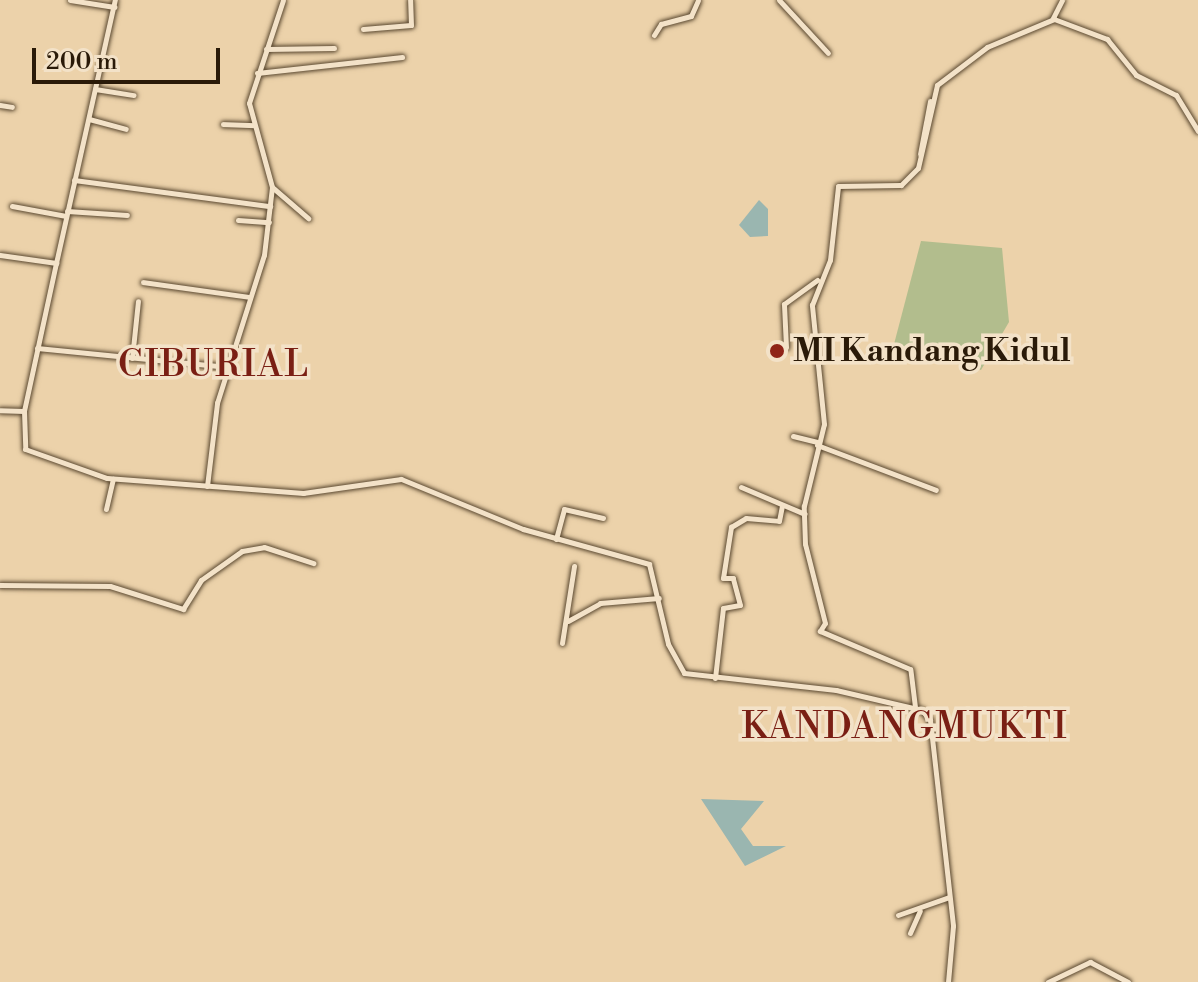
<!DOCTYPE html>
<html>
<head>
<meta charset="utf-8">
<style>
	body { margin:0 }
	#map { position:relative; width:1198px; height:982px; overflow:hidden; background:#ecd2aa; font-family:"Libre Bodoni",serif }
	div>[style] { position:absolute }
	.green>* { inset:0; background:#b2bd8d }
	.water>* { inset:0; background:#9ab6b0 }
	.roads { filter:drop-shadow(0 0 2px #5a4830) drop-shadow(0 0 2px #5a4830) }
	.street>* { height:5px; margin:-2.5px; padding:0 2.5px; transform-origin:2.5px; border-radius:2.5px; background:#f3e2c8 }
	.dots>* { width:22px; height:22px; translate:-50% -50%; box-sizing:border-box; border:4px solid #f3e2c8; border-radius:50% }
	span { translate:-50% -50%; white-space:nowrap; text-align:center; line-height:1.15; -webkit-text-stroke:7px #f3e2c8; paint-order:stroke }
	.poi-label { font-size:32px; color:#2a1a08; font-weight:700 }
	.left { translate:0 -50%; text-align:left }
	.quarter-label { font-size:36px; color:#7a1f14; letter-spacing:2px }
	.scale { position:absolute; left:32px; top:48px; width:188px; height:36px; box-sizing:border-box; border:4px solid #2a1a08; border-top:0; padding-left:10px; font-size:24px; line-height:28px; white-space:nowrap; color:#2a1a08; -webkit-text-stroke:6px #f3e2c8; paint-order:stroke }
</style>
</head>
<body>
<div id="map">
	<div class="green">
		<div style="clip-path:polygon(921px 241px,1002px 248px,1009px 322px,981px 370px,893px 348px)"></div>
	</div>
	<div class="water">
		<div style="clip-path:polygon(759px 200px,768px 209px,768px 236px,750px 237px,739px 225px)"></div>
		<div style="clip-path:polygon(701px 799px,764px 801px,741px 829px,753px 846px,786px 846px,745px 866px)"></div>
	</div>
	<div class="roads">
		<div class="street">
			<div style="left:70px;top:0;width:45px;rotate:9deg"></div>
			<div style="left:779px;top:0;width:72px;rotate:47.2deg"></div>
			<div style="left:1053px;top:18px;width:20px;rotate:-63deg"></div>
			<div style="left:363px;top:29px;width:48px;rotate:-4.8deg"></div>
			<div style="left:411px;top:25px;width:25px;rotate:-92deg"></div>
			<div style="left:654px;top:35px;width:13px;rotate:-58deg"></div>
			<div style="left:661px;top:24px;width:31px;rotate:-15deg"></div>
			<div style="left:691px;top:16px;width:17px;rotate:-66deg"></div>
			<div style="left:266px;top:49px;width:68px;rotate:-0.8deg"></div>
			<div style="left:257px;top:73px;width:146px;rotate:-6.3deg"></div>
			<div style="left:95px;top:89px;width:39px;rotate:9deg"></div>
			<div style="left:0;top:105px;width:12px;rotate:9deg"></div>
			<div style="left:89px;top:119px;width:38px;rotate:15deg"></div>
			<div style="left:223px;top:124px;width:30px;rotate:2deg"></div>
			<div style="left:920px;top:154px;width:54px;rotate:-79.3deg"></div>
			<div style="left:74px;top:180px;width:198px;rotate:7.6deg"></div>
			<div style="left:272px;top:187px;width:48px;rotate:40.7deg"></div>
			<div style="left:12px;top:206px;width:55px;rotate:10.5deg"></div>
			<div style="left:67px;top:211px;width:60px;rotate:3.8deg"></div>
			<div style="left:238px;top:220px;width:31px;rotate:4deg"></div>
			<div style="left:0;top:255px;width:57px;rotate:8.1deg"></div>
			<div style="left:56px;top:263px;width:151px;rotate:102.2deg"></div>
			<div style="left:24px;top:411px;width:24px;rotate:-178deg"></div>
			<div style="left:56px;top:263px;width:270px;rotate:-77.4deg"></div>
			<div style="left:143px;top:282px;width:108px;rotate:8deg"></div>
			<div style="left:786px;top:347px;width:43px;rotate:-92.7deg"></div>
			<div style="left:784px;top:304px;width:41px;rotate:-36deg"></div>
			<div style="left:37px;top:348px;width:192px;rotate:5.7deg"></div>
			<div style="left:132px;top:358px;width:57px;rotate:-84deg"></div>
			<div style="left:24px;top:411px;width:38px;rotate:88deg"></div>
			<div style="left:25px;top:449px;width:87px;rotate:19.5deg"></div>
			<div style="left:107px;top:478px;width:197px;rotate:4.4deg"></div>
			<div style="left:303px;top:493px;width:99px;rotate:-8.1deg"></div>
			<div style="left:401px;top:479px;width:132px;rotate:22.3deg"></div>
			<div style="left:523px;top:529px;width:131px;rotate:15.5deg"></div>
			<div style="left:649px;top:564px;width:82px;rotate:76.6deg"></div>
			<div style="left:668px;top:644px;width:33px;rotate:61deg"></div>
			<div style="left:684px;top:673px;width:153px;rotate:6.4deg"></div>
			<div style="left:836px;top:690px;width:88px;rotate:13.1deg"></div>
			<div style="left:922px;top:710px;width:13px;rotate:51deg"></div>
			<div style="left:930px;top:720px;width:207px;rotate:83.6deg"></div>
			<div style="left:953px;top:926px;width:56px;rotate:95.1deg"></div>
			<div style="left:793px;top:436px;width:25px;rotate:14deg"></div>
			<div style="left:817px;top:445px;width:127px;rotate:20.7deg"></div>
			<div style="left:207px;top:486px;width:84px;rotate:-83.1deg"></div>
			<div style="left:217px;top:403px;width:155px;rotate:-72.4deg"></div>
			<div style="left:264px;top:255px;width:68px;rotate:-83.3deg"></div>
			<div style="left:272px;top:187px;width:87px;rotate:-105.3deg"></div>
			<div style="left:249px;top:103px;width:108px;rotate:-71.7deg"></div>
			<div style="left:741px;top:487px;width:69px;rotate:22.9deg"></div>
			<div style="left:106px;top:509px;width:31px;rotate:-77deg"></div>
			<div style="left:556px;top:539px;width:31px;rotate:-75deg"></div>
			<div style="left:564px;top:509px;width:40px;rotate:13deg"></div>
			<div style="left:0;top:585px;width:110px;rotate:0.5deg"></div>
			<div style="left:110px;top:586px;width:77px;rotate:17.5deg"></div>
			<div style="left:183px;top:609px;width:34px;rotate:-58deg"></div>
			<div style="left:201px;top:580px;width:50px;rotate:-35.3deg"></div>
			<div style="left:242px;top:551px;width:22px;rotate:-10deg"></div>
			<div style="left:264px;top:547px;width:52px;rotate:18.1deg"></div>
			<div style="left:568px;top:621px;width:37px;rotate:-29deg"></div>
			<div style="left:600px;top:603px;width:59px;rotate:-4.8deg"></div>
			<div style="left:562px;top:643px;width:78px;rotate:-81.1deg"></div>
			<div style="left:715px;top:678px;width:70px;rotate:-83.5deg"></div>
			<div style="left:723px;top:608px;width:17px;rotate:-10deg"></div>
			<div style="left:740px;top:605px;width:28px;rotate:-105deg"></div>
			<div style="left:733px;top:578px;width:10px;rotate:180deg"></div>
			<div style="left:723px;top:578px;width:52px;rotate:-81.1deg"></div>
			<div style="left:731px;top:527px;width:17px;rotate:-31deg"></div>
			<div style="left:746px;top:518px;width:33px;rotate:5deg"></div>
			<div style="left:779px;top:521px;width:15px;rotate:-79deg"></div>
			<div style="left:915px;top:707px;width:38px;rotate:-97deg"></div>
			<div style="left:910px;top:669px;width:98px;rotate:-157.1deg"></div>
			<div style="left:820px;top:631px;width:9px;rotate:-58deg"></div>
			<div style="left:825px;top:623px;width:81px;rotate:-104.2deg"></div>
			<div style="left:805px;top:544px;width:38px;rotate:-92deg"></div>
			<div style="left:804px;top:506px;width:84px;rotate:-76.3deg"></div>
			<div style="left:824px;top:424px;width:120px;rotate:-95.8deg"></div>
			<div style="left:812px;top:305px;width:48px;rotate:-68.2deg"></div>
			<div style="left:830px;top:260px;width:74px;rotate:-83.8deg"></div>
			<div style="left:838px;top:186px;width:63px;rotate:-0.9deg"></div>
			<div style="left:901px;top:185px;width:24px;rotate:-45deg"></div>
			<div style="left:918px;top:168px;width:85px;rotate:-77.1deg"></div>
			<div style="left:937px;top:85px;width:63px;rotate:-37.2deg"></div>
			<div style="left:987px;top:47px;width:73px;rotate:-22.7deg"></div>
			<div style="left:1054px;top:19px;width:57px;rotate:20.7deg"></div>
			<div style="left:1107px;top:39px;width:46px;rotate:51.1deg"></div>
			<div style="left:1136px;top:75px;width:45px;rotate:26.6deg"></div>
			<div style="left:1176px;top:95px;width:42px;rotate:58.6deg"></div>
			<div style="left:898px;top:915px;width:54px;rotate:-19.4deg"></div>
			<div style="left:910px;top:933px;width:24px;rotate:-66deg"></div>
			<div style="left:1048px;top:982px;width:47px;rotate:-25.5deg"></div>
			<div style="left:1090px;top:962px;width:43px;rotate:27.8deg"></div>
		</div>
	</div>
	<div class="dots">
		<div style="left:777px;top:351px;background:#8f2418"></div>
	</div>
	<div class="poi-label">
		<span class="left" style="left:793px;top:351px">MI Kandang Kidul</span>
	</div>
	<div class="quarter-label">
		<span style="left:214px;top:366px">CIBURIAL</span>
		<span style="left:905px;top:728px">KANDANGMUKTI</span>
	</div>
	<div class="scale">200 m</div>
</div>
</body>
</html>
